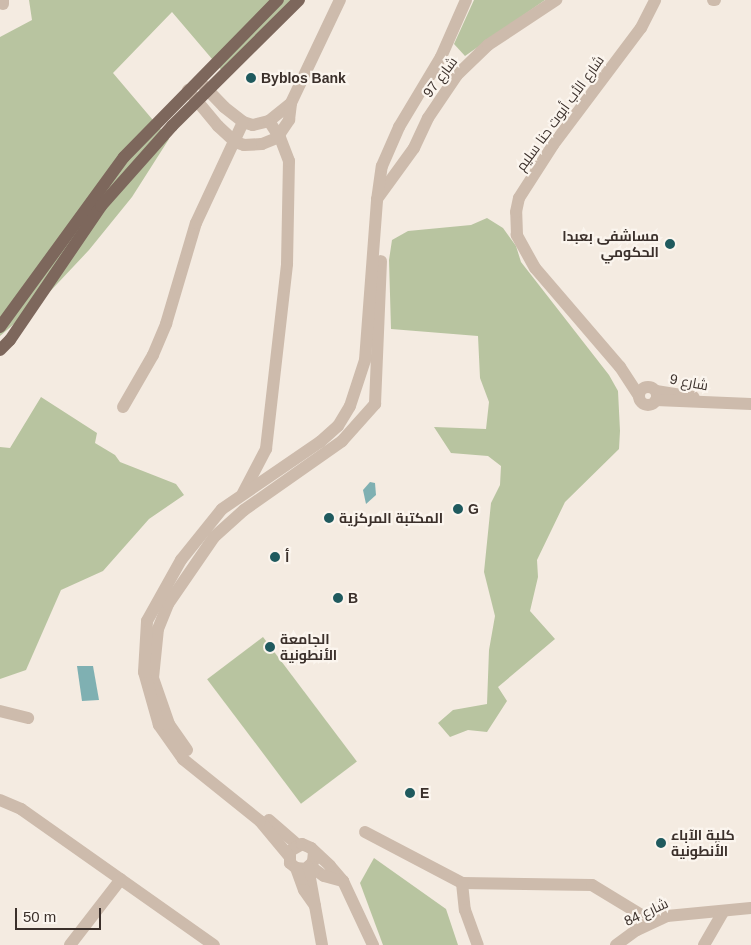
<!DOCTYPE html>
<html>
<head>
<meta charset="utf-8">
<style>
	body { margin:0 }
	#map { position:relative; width:751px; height:945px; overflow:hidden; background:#f4ebe1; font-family:Helvetica,Cairo,sans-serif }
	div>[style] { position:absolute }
	.green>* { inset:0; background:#b8c4a0; transform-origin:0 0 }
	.water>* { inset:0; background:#7fb0b2 }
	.minor>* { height:12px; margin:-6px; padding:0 6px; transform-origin:6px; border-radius:6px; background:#cdbbac }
	.minor>.ring { margin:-6px; padding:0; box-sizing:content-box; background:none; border:12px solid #cdbbac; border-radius:50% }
	.major>* { height:12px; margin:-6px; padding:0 6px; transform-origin:6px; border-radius:6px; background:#7d675c }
	.dots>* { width:14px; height:14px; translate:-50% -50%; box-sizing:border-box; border:2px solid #fbf5ee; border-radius:50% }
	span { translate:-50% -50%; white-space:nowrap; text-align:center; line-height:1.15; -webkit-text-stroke:4.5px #fbf5ee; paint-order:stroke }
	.street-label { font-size:14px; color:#3b302b }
	.poi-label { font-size:14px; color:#3b302b; font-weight:700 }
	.left { translate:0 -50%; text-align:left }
	.right { translate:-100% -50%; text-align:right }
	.scale { position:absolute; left:15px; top:908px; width:86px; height:22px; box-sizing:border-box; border:2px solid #3b302b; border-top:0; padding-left:6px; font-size:15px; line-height:18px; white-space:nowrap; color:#3b302b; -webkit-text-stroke:4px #fbf5ee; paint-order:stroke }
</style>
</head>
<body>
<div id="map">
	<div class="green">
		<div style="clip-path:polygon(29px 0,300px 0,224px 73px,172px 12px,113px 73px,169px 139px,132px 197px,89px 250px,42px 300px,0 336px,0 37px,32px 20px)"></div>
		<div style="clip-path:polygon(474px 0,545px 0,465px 56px,454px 44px)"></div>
		<div style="clip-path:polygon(487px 218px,503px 228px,516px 246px,521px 262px,609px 375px,618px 391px,620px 431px,619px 449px,565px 502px,537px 560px,538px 577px,530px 611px,555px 639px,498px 687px,507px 701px,487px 732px,468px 730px,450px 737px,438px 723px,453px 710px,487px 704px,489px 650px,495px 616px,484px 572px,491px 503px,500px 485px,501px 466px,488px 456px,451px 453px,434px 427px,486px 429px,489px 402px,480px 378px,478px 336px,391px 329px,389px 260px,392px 240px,408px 231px,471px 225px)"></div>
		<div style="clip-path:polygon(41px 397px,97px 433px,95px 443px,115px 455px,120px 462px,176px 484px,184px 495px,149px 519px,103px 571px,61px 590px,26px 670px,0 679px,0 447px,10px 448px)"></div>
		<div style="left:263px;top:637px;width:156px;height:70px;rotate:53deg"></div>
		<div style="clip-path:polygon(374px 858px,446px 909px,458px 945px,383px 945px,360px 883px)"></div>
	</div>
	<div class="water">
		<div style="clip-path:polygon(370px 482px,375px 483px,376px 495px,366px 504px,363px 490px)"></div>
		<div style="clip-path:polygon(77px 666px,93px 666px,99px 700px,82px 701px)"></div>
	</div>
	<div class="minor">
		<div style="left:713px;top:0;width:2px"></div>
		<div style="left:3px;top:4px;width:4px;rotate:-90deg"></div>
		<div style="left:201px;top:83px;width:33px;rotate:46deg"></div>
		<div style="left:224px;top:107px;width:24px;rotate:38deg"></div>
		<div style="left:243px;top:122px;width:10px;rotate:17deg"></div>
		<div style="left:253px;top:125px;width:16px;rotate:-14deg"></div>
		<div style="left:269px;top:121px;width:28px;rotate:-39deg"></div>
		<div style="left:291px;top:103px;width:114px;rotate:-64.6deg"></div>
		<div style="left:188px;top:90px;width:47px;rotate:50.2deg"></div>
		<div style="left:218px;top:126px;width:23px;rotate:43deg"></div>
		<div style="left:235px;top:142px;width:9px;rotate:18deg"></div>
		<div style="left:244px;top:145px;width:18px;rotate:-3deg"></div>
		<div style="left:262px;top:144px;width:16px;rotate:-22deg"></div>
		<div style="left:277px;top:138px;width:22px;rotate:-56deg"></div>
		<div style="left:289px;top:120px;width:17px;rotate:-83deg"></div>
		<div style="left:377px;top:199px;width:63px;rotate:-54deg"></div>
		<div style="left:414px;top:148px;width:33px;rotate:-65deg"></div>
		<div style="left:428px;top:118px;width:52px;rotate:-56deg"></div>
		<div style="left:457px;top:75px;width:43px;rotate:-44.1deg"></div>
		<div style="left:488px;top:45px;width:82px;rotate:-33.5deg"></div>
		<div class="ring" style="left:639px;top:387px;width:6px;height:6px"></div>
		<div style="left:656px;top:391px;width:38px;rotate:9deg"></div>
		<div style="left:639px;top:396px;width:35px;rotate:-123deg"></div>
		<div style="left:620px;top:367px;width:130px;rotate:-130.6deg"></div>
		<div style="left:535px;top:268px;width:38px;rotate:-119deg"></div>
		<div style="left:517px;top:235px;width:23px;rotate:-92deg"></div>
		<div style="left:516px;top:212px;width:14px;rotate:-78deg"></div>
		<div style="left:519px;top:198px;width:63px;rotate:-57.3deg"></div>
		<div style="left:553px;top:145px;width:146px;rotate:-53.1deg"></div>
		<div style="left:641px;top:28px;width:31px;rotate:-63deg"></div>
		<div style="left:656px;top:400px;width:95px;rotate:2.4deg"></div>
		<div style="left:123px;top:407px;width:60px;rotate:-60deg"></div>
		<div style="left:153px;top:355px;width:34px;rotate:-67deg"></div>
		<div style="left:166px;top:324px;width:105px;rotate:-73.5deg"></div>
		<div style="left:196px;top:223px;width:111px;rotate:-65deg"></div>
		<div style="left:243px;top:493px;width:50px;rotate:-62.4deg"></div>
		<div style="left:266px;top:449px;width:186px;rotate:-83.5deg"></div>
		<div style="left:287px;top:264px;width:103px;rotate:-88.9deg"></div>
		<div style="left:289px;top:161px;width:25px;rotate:-111deg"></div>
		<div style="left:280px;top:138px;width:20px;rotate:-123deg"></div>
		<div style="left:0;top:711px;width:29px;rotate:14deg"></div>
		<div style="left:187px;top:750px;width:32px;rotate:-125deg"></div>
		<div style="left:169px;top:724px;width:49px;rotate:-109.2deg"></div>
		<div style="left:153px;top:678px;width:49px;rotate:-84.2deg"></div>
		<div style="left:158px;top:629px;width:27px;rotate:-68deg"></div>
		<div style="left:168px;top:604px;width:81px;rotate:-55.5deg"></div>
		<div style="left:214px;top:537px;width:40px;rotate:-42deg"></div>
		<div style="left:244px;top:510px;width:120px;rotate:-35.1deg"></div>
		<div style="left:342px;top:441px;width:50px;rotate:-48.3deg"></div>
		<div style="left:375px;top:404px;width:143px;rotate:-87.6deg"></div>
		<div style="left:0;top:800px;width:23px;rotate:23deg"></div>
		<div style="left:21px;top:809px;width:236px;rotate:35.2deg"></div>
		<div style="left:269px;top:820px;width:37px;rotate:41deg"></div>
		<div style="left:365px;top:832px;width:110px;rotate:27.7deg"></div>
		<div style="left:462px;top:883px;width:130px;rotate:0.9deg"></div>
		<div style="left:592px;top:885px;width:71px;rotate:31.2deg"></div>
		<div style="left:314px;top:852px;width:10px;rotate:96deg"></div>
		<div style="left:313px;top:862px;width:10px;rotate:135deg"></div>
		<div style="left:306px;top:869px;width:10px;rotate:-174deg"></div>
		<div style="left:296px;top:868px;width:8px;rotate:-140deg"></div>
		<div style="left:290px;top:863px;width:12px;rotate:-90deg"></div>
		<div style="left:290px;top:851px;width:14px;rotate:-30deg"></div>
		<div style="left:302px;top:844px;width:10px;rotate:24deg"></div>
		<div style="left:311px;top:848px;width:26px;rotate:43deg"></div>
		<div style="left:330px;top:866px;width:20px;rotate:49deg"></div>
		<div style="left:343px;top:881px;width:71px;rotate:64.9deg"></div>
		<div style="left:289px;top:856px;width:45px;rotate:-129.6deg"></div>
		<div style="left:260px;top:821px;width:99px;rotate:-141.2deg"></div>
		<div style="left:183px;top:759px;width:42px;rotate:-125.2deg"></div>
		<div style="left:159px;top:725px;width:55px;rotate:-105.8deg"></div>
		<div style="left:144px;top:672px;width:51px;rotate:-86.6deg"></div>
		<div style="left:147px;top:621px;width:70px;rotate:-60.9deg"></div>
		<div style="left:181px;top:560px;width:65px;rotate:-51.2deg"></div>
		<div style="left:222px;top:509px;width:119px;rotate:-34.4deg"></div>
		<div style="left:320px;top:442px;width:24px;rotate:-42deg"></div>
		<div style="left:338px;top:426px;width:23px;rotate:-59deg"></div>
		<div style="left:350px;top:406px;width:48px;rotate:-71.9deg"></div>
		<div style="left:365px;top:360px;width:160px;rotate:-85.7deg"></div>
		<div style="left:377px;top:200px;width:34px;rotate:-82deg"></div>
		<div style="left:382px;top:166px;width:43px;rotate:-66.4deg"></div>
		<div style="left:399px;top:127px;width:82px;rotate:-59deg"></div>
		<div style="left:441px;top:57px;width:62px;rotate:-66.3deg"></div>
		<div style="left:310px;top:866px;width:17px;rotate:36deg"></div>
		<div style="left:324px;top:876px;width:20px;rotate:15deg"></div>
		<div style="left:308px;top:867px;width:79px;rotate:79.8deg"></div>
		<div style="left:296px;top:868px;width:23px;rotate:70deg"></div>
		<div style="left:304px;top:890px;width:19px;rotate:55deg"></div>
		<div style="left:462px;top:883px;width:27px;rotate:84deg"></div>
		<div style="left:465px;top:910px;width:37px;rotate:70deg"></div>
		<div style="left:70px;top:945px;width:83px;rotate:-52.3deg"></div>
		<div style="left:616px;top:945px;width:26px;rotate:-36deg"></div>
		<div style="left:637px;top:930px;width:33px;rotate:-25deg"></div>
		<div style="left:667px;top:916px;width:84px;rotate:-5.4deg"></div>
		<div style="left:704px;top:945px;width:39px;rotate:-60deg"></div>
	</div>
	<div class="major">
		<div style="left:0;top:327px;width:210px;rotate:-53.9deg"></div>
		<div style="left:124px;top:157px;width:220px;rotate:-45.6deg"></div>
		<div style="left:0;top:350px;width:14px;rotate:-45deg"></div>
		<div style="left:10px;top:340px;width:162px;rotate:-55.8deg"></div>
		<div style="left:101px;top:206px;width:107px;rotate:-48.4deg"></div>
		<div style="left:172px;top:126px;width:179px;rotate:-44.8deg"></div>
	</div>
	<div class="dots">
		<div style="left:251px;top:78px;background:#1f5a5e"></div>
		<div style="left:670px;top:244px;background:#1f5a5e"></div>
		<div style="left:458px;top:509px;background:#1f5a5e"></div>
		<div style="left:329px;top:518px;background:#1f5a5e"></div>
		<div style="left:275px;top:557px;background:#1f5a5e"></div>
		<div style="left:338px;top:598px;background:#1f5a5e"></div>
		<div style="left:270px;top:647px;background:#1f5a5e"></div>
		<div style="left:410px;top:793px;background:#1f5a5e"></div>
		<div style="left:661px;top:843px;background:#1f5a5e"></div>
	</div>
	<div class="street-label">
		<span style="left:440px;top:77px;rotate:-53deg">شارع 97</span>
		<span style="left:560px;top:113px;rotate:-54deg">شارع الأب أبوت حنا سليم</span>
		<span style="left:689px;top:382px;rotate:11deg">شارع 9</span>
		<span style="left:646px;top:912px;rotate:-25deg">شارع 84</span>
	</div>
	<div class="poi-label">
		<span class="left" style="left:261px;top:78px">Byblos Bank</span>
		<span class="right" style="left:659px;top:244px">مساشفى بعبدا<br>الحكومي</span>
		<span class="left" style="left:468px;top:509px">G</span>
		<span class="left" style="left:339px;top:518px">المكتبة المركزية</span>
		<span class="left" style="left:285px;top:557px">أ</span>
		<span class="left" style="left:348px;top:598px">B</span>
		<span class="left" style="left:280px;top:647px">الجامعة<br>الأنطونية</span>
		<span class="left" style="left:420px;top:793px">E</span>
		<span class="left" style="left:671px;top:843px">كلية الآباء<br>الأنطونية</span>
	</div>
	<div class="scale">50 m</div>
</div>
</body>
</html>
